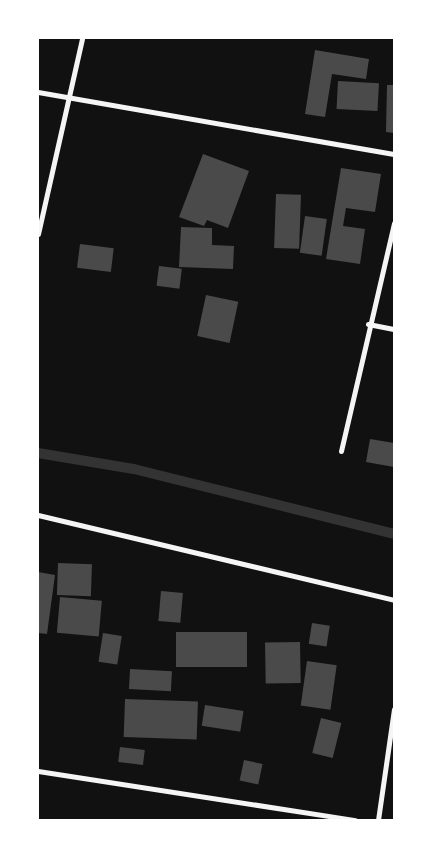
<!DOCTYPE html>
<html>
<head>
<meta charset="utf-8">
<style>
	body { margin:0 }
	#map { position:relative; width:432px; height:858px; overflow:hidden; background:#111; font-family:"PT Sans Narrow",sans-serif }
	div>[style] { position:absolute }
	.stream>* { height:10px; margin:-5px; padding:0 5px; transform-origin:5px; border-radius:5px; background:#333 }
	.building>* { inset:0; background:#4a4a4a; transform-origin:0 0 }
	.minor>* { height:5px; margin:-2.5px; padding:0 2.5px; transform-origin:2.5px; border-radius:2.5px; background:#f5f5f5 }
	span { translate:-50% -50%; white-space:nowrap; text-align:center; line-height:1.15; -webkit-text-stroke:4px #fff; paint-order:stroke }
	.frame { position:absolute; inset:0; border:39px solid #fff; pointer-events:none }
</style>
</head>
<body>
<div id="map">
	<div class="stream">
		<div style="left:38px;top:453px;width:97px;rotate:9.5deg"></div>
		<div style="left:134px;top:469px;width:268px;rotate:14deg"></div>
	</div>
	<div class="building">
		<div style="clip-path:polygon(315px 50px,369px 59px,366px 79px,332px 74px,325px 117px,305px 114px)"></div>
		<div style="left:338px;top:81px;width:41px;height:28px;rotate:3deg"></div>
		<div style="clip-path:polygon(387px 85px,394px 85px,394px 133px,386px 132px)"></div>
		<div style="clip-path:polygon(203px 154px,249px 171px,228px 228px,207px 220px,204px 226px,179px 217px)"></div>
		<div style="clip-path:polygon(341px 168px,381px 174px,375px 212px,346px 208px,343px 226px,365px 229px,360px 264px,326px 259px)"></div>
		<div style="left:276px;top:194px;width:25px;height:54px;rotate:2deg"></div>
		<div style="left:305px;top:216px;width:22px;height:37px;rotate:8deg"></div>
		<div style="clip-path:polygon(181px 227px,212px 228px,212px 245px,234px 246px,233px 269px,179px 267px)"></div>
		<div style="left:80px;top:244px;width:34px;height:24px;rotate:7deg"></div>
		<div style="left:159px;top:266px;width:23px;height:20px;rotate:7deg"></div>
		<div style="left:206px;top:295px;width:33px;height:42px;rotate:12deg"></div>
		<div style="clip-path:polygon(370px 439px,394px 443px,394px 467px,366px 462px)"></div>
		<div style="left:58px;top:563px;width:34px;height:32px;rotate:2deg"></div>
		<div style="clip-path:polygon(38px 572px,55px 575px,47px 634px,38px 633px)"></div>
		<div style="left:161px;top:591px;width:22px;height:30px;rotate:5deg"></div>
		<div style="left:60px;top:597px;width:42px;height:36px;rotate:5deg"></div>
		<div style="left:312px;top:623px;width:18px;height:21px;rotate:9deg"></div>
		<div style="left:247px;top:632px;width:35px;height:71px;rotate:90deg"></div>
		<div style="left:103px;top:633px;width:19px;height:29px;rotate:9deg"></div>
		<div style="left:300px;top:642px;width:41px;height:35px;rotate:89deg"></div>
		<div style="left:307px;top:661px;width:30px;height:45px;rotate:8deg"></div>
		<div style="left:130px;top:669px;width:42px;height:20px;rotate:3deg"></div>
		<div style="left:125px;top:699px;width:73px;height:38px;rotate:2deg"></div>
		<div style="left:205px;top:705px;width:39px;height:21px;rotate:9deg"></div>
		<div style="left:321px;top:718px;width:21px;height:36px;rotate:14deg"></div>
		<div style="left:120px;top:747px;width:25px;height:15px;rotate:7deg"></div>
		<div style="left:244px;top:760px;width:19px;height:21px;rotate:12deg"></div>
	</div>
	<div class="minor">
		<div style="left:38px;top:92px;width:361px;rotate:9.9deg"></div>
		<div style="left:38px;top:234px;width:201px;rotate:-77.3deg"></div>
		<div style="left:368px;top:324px;width:26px;rotate:11deg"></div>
		<div style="left:341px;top:451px;width:234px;rotate:-76.9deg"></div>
		<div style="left:38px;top:515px;width:366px;rotate:13.4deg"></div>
		<div style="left:38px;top:771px;width:321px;rotate:8.8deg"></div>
		<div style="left:378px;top:820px;width:112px;rotate:-81.8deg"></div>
	</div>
	<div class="frame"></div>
</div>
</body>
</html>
